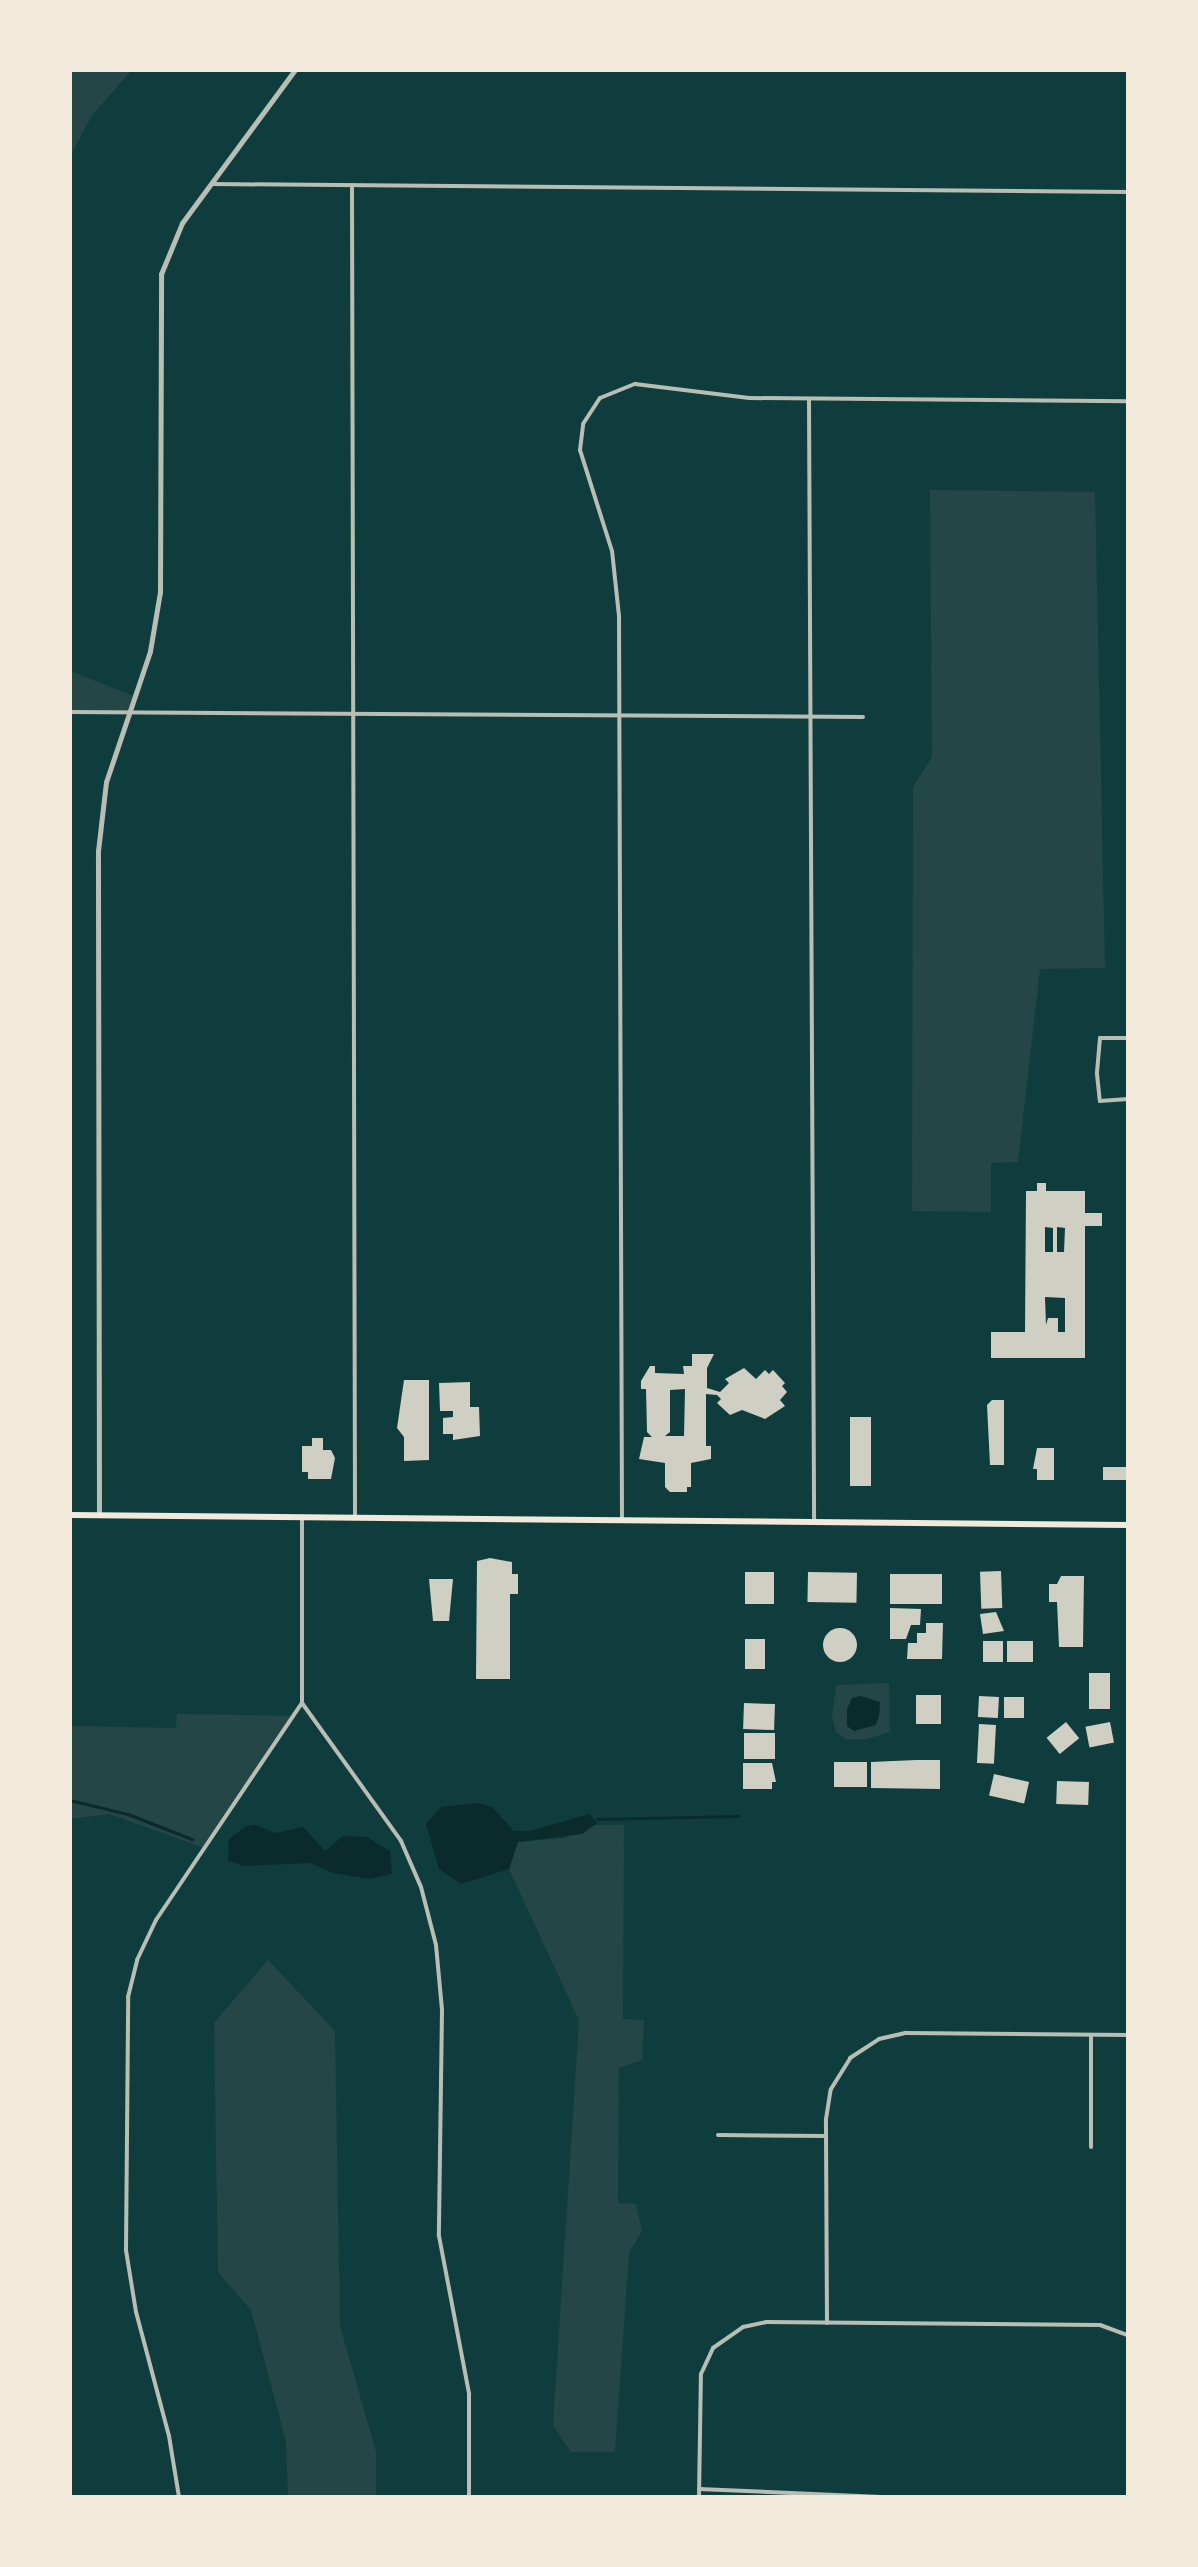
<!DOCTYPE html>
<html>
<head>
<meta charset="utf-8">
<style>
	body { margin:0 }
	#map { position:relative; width:1198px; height:2567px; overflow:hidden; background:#0f3d3e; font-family:"Golos Text",sans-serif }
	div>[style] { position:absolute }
	.green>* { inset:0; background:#244646 }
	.water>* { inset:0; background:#0a2a2b }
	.stream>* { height:2.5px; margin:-1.25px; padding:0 1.25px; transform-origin:1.25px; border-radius:1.25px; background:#0a2a2b }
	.building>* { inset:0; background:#cfcfc3; transform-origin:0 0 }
	.round { border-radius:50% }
	.minor>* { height:4px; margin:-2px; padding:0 2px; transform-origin:2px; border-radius:2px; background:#b8beb3 }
	.tertiary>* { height:5px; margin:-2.5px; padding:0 2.5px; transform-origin:2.5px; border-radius:2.5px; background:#b8beb3 }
	.primary>* { height:6px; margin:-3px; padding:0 3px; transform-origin:3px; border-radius:3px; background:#f1e9da }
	span { translate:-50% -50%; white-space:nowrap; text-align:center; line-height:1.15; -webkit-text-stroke:8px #f1e9da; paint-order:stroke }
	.frame { position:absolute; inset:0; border:72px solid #f1e9da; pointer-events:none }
</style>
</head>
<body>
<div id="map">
	<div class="green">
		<div style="clip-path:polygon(70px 70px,132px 70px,93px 114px,70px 156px)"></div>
		<div style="clip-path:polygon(930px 490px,1095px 492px,1105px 968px,1040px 969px,1018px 1162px,991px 1163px,991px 1212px,912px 1211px,913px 787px,932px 757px)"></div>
		<div style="clip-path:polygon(70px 671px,136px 697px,129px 713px,70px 712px)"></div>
		<div style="clip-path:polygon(889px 1683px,890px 1732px,867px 1739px,845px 1739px,836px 1732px,832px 1717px,836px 1685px)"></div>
		<div style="clip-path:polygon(177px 1714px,294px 1716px,204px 1848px,110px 1814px,70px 1819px,70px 1726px,176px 1728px)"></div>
		<div style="clip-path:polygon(595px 1825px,624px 1825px,623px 2019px,644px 2020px,642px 2060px,619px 2068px,618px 2203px,636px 2204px,642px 2231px,629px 2253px,615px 2452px,571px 2452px,553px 2426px,579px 2020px,509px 1869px,518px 1842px,565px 1838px)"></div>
		<div style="clip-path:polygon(268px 1960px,335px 2031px,340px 2326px,376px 2452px,376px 2497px,288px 2497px,286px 2441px,251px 2310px,218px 2272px,214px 2023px)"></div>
	</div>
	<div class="water">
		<div style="clip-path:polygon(861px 1696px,880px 1702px,879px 1716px,876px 1725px,854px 1731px,847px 1726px,847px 1709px,852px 1698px)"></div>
		<div style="clip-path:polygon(477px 1803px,492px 1807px,514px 1831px,531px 1831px,589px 1814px,597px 1823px,582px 1834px,518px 1842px,509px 1869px,461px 1884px,439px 1869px,426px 1824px,441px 1807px)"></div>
		<div style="clip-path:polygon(256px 1825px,275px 1833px,303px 1827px,325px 1851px,343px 1836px,367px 1837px,390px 1851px,392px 1874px,370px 1879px,333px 1873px,310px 1863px,243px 1866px,228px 1860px,229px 1839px,246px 1826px)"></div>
	</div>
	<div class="stream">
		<div style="left:70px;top:1800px;width:60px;rotate:13.6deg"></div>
		<div style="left:128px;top:1814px;width:69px;rotate:21.3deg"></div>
		<div style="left:597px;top:1819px;width:141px;rotate:-1.2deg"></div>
	</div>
	<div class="building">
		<div style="clip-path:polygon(evenodd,1037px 1183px,1046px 1183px,1046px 1191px,1085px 1191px,1085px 1213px,1102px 1213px,1102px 1226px,1085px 1226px,1085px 1358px,991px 1358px,991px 1332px,1025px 1332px,1026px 1191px,1037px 1191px,1037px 1183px,1045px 1227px,1053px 1228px,1053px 1252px,1045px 1252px,1045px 1227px,1037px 1183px,1057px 1227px,1065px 1228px,1064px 1252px,1057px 1252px,1057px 1227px,1037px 1183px,1045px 1297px,1065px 1298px,1065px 1332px,1058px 1332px,1058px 1318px,1048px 1318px,1046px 1325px,1045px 1297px)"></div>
		<div style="clip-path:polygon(evenodd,692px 1354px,714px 1354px,707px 1368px,707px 1388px,720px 1392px,729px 1383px,725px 1379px,744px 1368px,756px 1379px,765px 1370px,769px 1374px,773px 1370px,785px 1383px,782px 1386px,787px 1392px,780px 1400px,785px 1406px,765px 1419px,742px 1410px,730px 1415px,717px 1403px,721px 1399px,717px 1395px,706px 1394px,706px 1446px,711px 1446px,711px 1459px,691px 1463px,691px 1487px,687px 1487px,687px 1492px,670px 1492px,665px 1487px,665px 1463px,639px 1459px,644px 1437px,652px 1437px,647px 1432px,646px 1389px,641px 1389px,641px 1381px,650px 1366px,655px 1366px,655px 1373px,684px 1374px,683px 1366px,692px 1366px,692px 1354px,685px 1389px,684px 1436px,665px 1436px,670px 1432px,670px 1390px,685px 1389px)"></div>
		<div style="clip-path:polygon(404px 1380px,429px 1380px,429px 1460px,404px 1461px,404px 1437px,397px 1428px)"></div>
		<div style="clip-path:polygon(470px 1382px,470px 1407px,479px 1407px,480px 1436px,453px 1440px,453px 1434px,443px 1434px,443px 1418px,453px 1417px,453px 1411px,440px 1411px,439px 1383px)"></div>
		<div style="clip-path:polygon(992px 1400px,1004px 1400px,1004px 1465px,990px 1465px,987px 1405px)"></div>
		<div style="left:850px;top:1417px;width:21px;height:69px"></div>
		<div style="clip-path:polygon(312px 1438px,323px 1438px,323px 1450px,331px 1450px,335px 1458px,331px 1479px,308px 1479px,308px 1472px,302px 1472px,302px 1446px,312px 1446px)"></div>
		<div style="clip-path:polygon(1037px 1448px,1054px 1448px,1054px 1480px,1037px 1480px,1037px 1469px,1033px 1469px)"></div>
		<div style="left:1103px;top:1467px;width:25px;height:13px"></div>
		<div style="clip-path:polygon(490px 1558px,512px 1562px,512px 1574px,518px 1574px,518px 1594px,510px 1594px,510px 1679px,476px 1679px,477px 1561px)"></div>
		<div style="left:1001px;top:1571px;width:37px;height:21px;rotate:88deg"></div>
		<div style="left:745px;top:1572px;width:29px;height:32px"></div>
		<div style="left:808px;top:1572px;width:49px;height:30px;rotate:1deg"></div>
		<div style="left:890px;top:1574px;width:52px;height:30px"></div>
		<div style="clip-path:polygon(1061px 1576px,1084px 1576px,1083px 1647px,1059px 1647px,1057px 1602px,1049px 1602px,1049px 1584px,1057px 1584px)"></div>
		<div style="clip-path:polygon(429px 1579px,453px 1579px,449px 1621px,433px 1621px)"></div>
		<div style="clip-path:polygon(890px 1608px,921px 1609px,920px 1625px,911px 1625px,906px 1639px,890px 1639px)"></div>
		<div style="clip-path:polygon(996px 1612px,1004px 1631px,983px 1634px,980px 1614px)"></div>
		<div style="clip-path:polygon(926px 1623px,943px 1623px,942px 1659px,907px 1659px,908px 1643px,917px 1643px,917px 1633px,926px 1633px)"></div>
		<div class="round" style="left:823px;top:1628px;width:34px;height:34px"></div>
		<div style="left:745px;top:1639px;width:20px;height:30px"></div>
		<div style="left:983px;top:1641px;width:20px;height:21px"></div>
		<div style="left:1007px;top:1641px;width:26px;height:21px"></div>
		<div style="left:1089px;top:1673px;width:21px;height:36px"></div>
		<div style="left:916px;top:1695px;width:25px;height:29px"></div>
		<div style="left:979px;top:1696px;width:20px;height:21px;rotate:3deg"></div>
		<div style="left:1004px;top:1697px;width:20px;height:21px"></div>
		<div style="left:744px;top:1703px;width:31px;height:26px;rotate:2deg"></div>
		<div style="left:1066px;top:1722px;width:21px;height:25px;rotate:51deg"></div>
		<div style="left:1110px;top:1722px;width:21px;height:25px;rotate:79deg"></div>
		<div style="left:979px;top:1724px;width:17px;height:39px;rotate:3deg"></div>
		<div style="left:744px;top:1733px;width:31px;height:26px"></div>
		<div style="clip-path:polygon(916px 1760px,940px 1760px,940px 1789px,871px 1788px,871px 1762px)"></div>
		<div style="left:834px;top:1762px;width:33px;height:25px"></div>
		<div style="clip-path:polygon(743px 1763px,772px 1763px,776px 1782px,772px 1782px,772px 1789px,743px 1789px)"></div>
		<div style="left:994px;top:1774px;width:36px;height:22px;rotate:13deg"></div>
		<div style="left:1057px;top:1781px;width:32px;height:23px;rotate:2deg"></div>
	</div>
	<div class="minor">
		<div style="left:213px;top:184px;width:915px;rotate:0.5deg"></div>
		<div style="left:352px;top:185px;width:1330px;rotate:89.87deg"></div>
		<div style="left:809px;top:399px;width:1123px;rotate:89.74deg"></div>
		<div style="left:70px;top:712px;width:793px;rotate:0.36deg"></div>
		<div style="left:1128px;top:1038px;width:28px;rotate:180deg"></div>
		<div style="left:1100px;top:1038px;width:36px;rotate:95deg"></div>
		<div style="left:1097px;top:1074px;width:27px;rotate:84deg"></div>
		<div style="left:1100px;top:1101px;width:28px;rotate:-4deg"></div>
		<div style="left:622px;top:1520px;width:904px;rotate:-90.19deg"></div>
		<div style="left:619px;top:616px;width:65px;rotate:-96.1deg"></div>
		<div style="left:612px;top:551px;width:106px;rotate:-107.6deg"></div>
		<div style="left:580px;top:450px;width:26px;rotate:-83deg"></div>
		<div style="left:583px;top:424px;width:31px;rotate:-57deg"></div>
		<div style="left:600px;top:398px;width:38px;rotate:-22deg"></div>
		<div style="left:635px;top:384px;width:115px;rotate:7deg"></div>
		<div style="left:749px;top:398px;width:379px;rotate:0.5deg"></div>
		<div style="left:302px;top:1703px;width:170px;rotate:54.3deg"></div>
		<div style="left:401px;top:1841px;width:50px;rotate:66.5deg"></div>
		<div style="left:421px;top:1887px;width:60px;rotate:75.5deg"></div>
		<div style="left:436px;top:1945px;width:65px;rotate:84.7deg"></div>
		<div style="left:442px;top:2010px;width:226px;rotate:90.8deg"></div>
		<div style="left:439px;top:2236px;width:161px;rotate:79.2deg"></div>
		<div style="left:469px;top:2394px;width:103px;rotate:90deg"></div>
		<div style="left:302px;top:1703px;width:185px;rotate:-90deg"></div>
		<div style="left:718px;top:2135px;width:108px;rotate:0.5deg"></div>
		<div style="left:1091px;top:2147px;width:112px;rotate:-90deg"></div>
		<div style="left:827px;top:2323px;width:204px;rotate:-90.3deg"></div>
		<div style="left:826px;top:2119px;width:30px;rotate:-81deg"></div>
		<div style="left:831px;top:2089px;width:36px;rotate:-58deg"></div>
		<div style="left:850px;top:2058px;width:35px;rotate:-33deg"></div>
		<div style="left:879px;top:2039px;width:28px;rotate:-13deg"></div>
		<div style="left:906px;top:2033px;width:222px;rotate:0.5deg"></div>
		<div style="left:699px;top:2489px;width:183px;rotate:2.5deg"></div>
		<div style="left:179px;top:2497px;width:62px;rotate:-99.3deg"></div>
		<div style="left:169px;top:2436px;width:128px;rotate:-104.9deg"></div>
		<div style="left:136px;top:2312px;width:63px;rotate:-99.2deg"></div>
		<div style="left:126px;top:2250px;width:253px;rotate:-89.5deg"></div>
		<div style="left:128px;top:1997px;width:38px;rotate:-76deg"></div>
		<div style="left:137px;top:1960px;width:44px;rotate:-64.6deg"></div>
		<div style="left:156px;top:1920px;width:262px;rotate:-56.1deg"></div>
		<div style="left:699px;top:2497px;width:123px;rotate:-89.1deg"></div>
		<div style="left:701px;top:2374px;width:29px;rotate:-65deg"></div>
		<div style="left:713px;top:2348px;width:37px;rotate:-35deg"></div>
		<div style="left:743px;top:2327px;width:24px;rotate:-12deg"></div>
		<div style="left:766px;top:2322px;width:334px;rotate:0.5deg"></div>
		<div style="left:1100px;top:2325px;width:30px;rotate:20deg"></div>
	</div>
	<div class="tertiary">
		<div style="left:99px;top:1515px;width:664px;rotate:-90.09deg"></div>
		<div style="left:98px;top:851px;width:69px;rotate:-83.4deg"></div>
		<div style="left:106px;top:782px;width:138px;rotate:-71.4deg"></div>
		<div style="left:150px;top:651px;width:60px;rotate:-80.4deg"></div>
		<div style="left:160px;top:592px;width:318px;rotate:-89.8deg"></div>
		<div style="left:161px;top:274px;width:55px;rotate:-67.6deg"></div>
		<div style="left:182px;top:223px;width:190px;rotate:-53.6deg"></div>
	</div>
	<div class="primary">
		<div style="left:70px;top:1515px;width:1058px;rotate:0.54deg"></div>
	</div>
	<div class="frame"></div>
</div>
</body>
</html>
